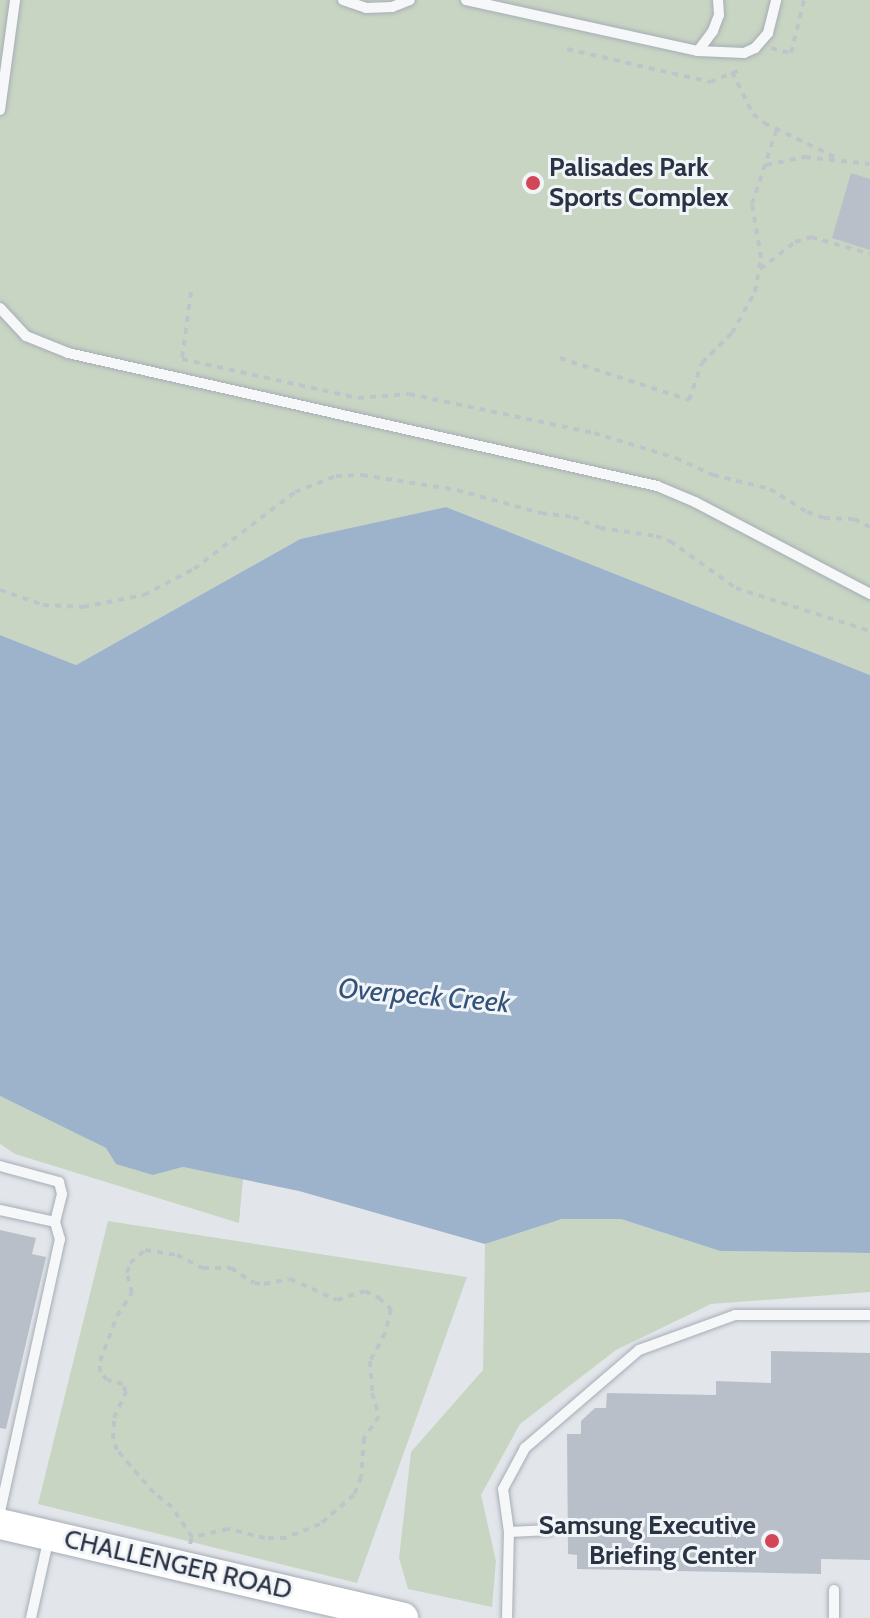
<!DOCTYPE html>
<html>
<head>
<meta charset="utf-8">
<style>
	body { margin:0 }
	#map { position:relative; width:870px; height:1618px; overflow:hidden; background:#e2e6eb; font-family:Cabin,sans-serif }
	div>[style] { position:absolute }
	.green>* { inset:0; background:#c8d5c3 }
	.water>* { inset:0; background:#9db3cc }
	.building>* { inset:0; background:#b9bfc9 }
	.path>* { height:4px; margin-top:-2px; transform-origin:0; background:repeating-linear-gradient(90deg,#c0c4ca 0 6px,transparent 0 12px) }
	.roads { filter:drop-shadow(0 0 2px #a7adb6) drop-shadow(0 0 2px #a7adb6) }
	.service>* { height:10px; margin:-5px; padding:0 5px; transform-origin:5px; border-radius:5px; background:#f5f7f9 }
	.secondary>* { height:30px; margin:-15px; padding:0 15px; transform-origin:15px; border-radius:15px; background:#fff }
	.dots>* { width:22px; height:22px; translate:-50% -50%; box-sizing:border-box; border:4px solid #f2f5f8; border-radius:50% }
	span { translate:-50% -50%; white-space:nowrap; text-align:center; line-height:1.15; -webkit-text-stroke:6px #f2f5f8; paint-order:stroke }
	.poi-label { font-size:26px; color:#2a3344; font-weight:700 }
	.left { translate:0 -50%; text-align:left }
	.right { translate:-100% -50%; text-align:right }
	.street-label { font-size:26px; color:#2a3344 }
	.water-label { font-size:28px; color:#335179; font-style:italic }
</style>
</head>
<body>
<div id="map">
	<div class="green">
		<div style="clip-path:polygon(0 0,870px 0,870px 675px,446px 507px,300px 539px,76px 665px,0 635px)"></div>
		<div style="clip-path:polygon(0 1096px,106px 1148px,153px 1175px,183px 1167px,243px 1179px,239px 1223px,15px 1154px,0 1144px)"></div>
		<div style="clip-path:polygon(562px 1219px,621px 1219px,720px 1251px,870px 1253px,870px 1292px,711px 1304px,616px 1350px,520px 1424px,481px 1495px,496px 1561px,492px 1607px,408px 1589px,399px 1558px,411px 1452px,483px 1370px,485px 1244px)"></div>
		<div style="clip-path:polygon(108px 1221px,467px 1277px,357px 1583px,38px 1504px)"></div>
	</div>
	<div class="water">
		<div style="clip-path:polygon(446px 507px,870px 675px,870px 1253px,720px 1251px,621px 1219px,562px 1219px,485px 1244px,299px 1191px,183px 1167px,153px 1175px,116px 1164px,106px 1148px,0 1096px,0 635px,76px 665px,300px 539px)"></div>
	</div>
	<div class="building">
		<div style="clip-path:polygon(851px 173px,870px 179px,870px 250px,832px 238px)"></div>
		<div style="clip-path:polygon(0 1230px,36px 1238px,32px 1254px,46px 1257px,6px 1429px,0 1428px)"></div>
		<div style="clip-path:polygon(771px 1351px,870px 1353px,870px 1560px,821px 1559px,821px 1574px,577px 1569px,577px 1555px,568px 1554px,567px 1434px,581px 1434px,581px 1421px,595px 1408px,606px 1408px,607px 1393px,716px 1395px,716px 1381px,771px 1383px)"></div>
	</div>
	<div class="path">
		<div style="left:771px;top:48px;width:21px;rotate:14deg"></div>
		<div style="left:791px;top:53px;width:55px;rotate:-76.2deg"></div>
		<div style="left:567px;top:49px;width:147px;rotate:13deg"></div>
		<div style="left:710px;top:82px;width:35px;rotate:-22deg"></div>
		<div style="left:732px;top:72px;width:47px;rotate:63.4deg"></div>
		<div style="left:753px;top:114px;width:14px;rotate:39deg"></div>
		<div style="left:764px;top:123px;width:81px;rotate:25.6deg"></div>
		<div style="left:766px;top:165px;width:40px;rotate:-12deg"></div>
		<div style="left:805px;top:157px;width:65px;rotate:6.1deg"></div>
		<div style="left:760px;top:269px;width:44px;rotate:-37.6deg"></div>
		<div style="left:795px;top:242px;width:17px;rotate:-17deg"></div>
		<div style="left:811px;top:237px;width:61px;rotate:16.1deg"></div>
		<div style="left:191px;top:292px;width:68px;rotate:97.7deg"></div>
		<div style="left:182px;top:359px;width:180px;rotate:12.5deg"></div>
		<div style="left:358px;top:398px;width:51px;rotate:-4.5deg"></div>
		<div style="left:409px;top:394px;width:189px;rotate:11.9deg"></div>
		<div style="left:594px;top:433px;width:86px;rotate:17deg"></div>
		<div style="left:676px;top:458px;width:41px;rotate:24.7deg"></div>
		<div style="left:713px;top:475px;width:59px;rotate:13.8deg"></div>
		<div style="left:770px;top:489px;width:44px;rotate:31.9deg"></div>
		<div style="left:807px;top:512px;width:18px;rotate:19deg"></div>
		<div style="left:824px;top:518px;width:30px;rotate:2deg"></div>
		<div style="left:854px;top:519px;width:18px;rotate:27deg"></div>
		<div style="left:560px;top:358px;width:136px;rotate:18deg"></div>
		<div style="left:689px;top:400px;width:39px;rotate:-71deg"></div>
		<div style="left:702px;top:363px;width:42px;rotate:-45deg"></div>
		<div style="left:732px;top:333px;width:47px;rotate:-60.7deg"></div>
		<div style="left:755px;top:292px;width:35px;rotate:-80deg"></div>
		<div style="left:761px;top:258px;width:55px;rotate:-99.5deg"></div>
		<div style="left:752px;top:204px;width:77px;rotate:-71.8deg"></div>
		<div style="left:0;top:590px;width:46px;rotate:19.2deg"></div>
		<div style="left:43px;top:605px;width:40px;rotate:2.9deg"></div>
		<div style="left:83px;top:607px;width:62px;rotate:-11.1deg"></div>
		<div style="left:144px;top:595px;width:56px;rotate:-27.5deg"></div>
		<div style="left:194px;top:569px;width:127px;rotate:-37.3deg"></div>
		<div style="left:295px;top:492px;width:44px;rotate:-21.3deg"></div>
		<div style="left:336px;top:476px;width:26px;rotate:-2deg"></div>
		<div style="left:362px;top:475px;width:96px;rotate:9deg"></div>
		<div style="left:457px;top:490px;width:87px;rotate:15.3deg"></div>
		<div style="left:541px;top:513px;width:32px;rotate:7deg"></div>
		<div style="left:573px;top:517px;width:29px;rotate:22deg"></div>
		<div style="left:600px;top:528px;width:57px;rotate:8.1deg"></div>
		<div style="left:656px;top:536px;width:15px;rotate:20deg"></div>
		<div style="left:670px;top:541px;width:81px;rotate:35.5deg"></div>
		<div style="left:736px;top:588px;width:141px;rotate:17.8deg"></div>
		<div style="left:190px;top:1544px;width:7px;rotate:-74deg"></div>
		<div style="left:192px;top:1537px;width:36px;rotate:-124deg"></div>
		<div style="left:172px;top:1507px;width:23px;rotate:-142deg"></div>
		<div style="left:154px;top:1493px;width:57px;rotate:-130.7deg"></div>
		<div style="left:117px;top:1450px;width:12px;rotate:-110deg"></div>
		<div style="left:113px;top:1439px;width:21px;rotate:-87deg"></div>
		<div style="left:114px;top:1418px;width:29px;rotate:-65deg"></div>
		<div style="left:126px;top:1392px;width:9px;rotate:-111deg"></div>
		<div style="left:123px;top:1384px;width:16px;rotate:-166deg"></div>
		<div style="left:107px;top:1380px;width:11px;rotate:-131deg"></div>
		<div style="left:100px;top:1372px;width:11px;rotate:-90deg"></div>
		<div style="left:100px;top:1361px;width:48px;rotate:-69.3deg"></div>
		<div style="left:117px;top:1316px;width:27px;rotate:-57deg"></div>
		<div style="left:132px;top:1293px;width:21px;rotate:-104deg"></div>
		<div style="left:127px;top:1273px;width:10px;rotate:-73deg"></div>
		<div style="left:130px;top:1263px;width:20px;rotate:-41deg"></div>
		<div style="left:145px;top:1250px;width:32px;rotate:9deg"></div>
		<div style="left:177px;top:1255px;width:29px;rotate:27deg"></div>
		<div style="left:203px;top:1268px;width:28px"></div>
		<div style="left:231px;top:1268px;width:27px;rotate:33deg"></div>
		<div style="left:254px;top:1283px;width:10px;rotate:6deg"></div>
		<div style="left:264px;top:1284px;width:26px;rotate:-11deg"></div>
		<div style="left:290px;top:1279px;width:51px;rotate:24.1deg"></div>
		<div style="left:337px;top:1300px;width:29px;rotate:-18deg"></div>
		<div style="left:365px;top:1291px;width:16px;rotate:27deg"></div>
		<div style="left:379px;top:1298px;width:16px;rotate:43deg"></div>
		<div style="left:391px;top:1309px;width:25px;rotate:104deg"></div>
		<div style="left:385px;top:1333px;width:32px;rotate:118deg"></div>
		<div style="left:370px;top:1361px;width:32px;rotate:86deg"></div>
		<div style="left:372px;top:1393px;width:24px;rotate:73deg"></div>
		<div style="left:379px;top:1416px;width:27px;rotate:124deg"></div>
		<div style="left:364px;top:1438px;width:39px;rotate:94deg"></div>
		<div style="left:361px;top:1477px;width:19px;rotate:111deg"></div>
		<div style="left:354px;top:1495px;width:45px;rotate:139.5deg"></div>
		<div style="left:320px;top:1524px;width:37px;rotate:158deg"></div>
		<div style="left:286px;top:1538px;width:21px;rotate:180deg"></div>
		<div style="left:265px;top:1538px;width:38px;rotate:-166deg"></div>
		<div style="left:228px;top:1529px;width:37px;rotate:167deg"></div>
	</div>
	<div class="roads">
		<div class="service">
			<div style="left:343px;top:0;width:24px;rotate:19deg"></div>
			<div style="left:366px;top:8px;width:26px;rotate:-2deg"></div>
			<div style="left:392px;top:7px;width:19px;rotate:-21deg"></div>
			<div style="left:466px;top:0;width:238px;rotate:12.4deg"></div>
			<div style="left:718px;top:0;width:15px;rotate:86deg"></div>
			<div style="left:719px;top:15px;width:17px;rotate:111deg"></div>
			<div style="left:713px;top:31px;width:25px;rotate:127deg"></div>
			<div style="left:698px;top:51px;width:46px;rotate:2.5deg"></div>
			<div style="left:744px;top:53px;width:12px;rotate:-24deg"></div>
			<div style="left:755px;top:48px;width:20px;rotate:-49deg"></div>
			<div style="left:768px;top:33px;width:34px;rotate:-76deg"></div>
			<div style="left:0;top:110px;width:111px;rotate:-82.2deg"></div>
			<div style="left:0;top:308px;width:38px;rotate:47deg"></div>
			<div style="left:26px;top:336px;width:45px;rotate:22deg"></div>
			<div style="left:68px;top:353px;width:604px;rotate:12.72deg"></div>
			<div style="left:657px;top:486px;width:41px;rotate:22.8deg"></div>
			<div style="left:695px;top:502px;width:198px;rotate:27.7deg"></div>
			<div style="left:0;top:1166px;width:61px;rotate:15.2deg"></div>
			<div style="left:59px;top:1182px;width:12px;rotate:76deg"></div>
			<div style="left:62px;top:1194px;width:29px;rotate:104deg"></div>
			<div style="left:0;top:1210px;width:56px;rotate:12.3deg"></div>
			<div style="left:55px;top:1222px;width:18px;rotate:74deg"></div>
			<div style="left:60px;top:1239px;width:279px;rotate:102.4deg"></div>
			<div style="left:509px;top:1532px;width:41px;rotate:-2.8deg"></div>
			<div style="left:834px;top:1590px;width:28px;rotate:90deg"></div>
			<div style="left:31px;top:1618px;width:83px;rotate:-77.5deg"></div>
			<div style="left:507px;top:1618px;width:86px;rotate:-88.7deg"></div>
			<div style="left:509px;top:1532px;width:43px;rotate:-97.9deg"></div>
			<div style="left:503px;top:1489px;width:47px;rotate:-61.8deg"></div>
			<div style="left:525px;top:1448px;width:150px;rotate:-40.7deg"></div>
			<div style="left:639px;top:1350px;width:102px;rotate:-20deg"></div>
			<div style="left:735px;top:1315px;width:135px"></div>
		</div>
		<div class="secondary">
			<div style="left:0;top:1524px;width:414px;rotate:13.1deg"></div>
		</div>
	</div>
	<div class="dots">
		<div style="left:533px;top:183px;background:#d24658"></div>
		<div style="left:772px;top:1541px;background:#d24658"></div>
	</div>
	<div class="poi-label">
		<span class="left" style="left:549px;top:183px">Palisades Park<br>Sports Complex</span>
		<span class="right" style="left:756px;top:1541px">Samsung Executive<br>Briefing Center</span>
	</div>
	<div class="street-label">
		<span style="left:178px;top:1565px;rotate:13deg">CHALLENGER ROAD</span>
	</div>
	<div class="water-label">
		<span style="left:424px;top:995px;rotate:5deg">Overpeck Creek</span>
	</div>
</div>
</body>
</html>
